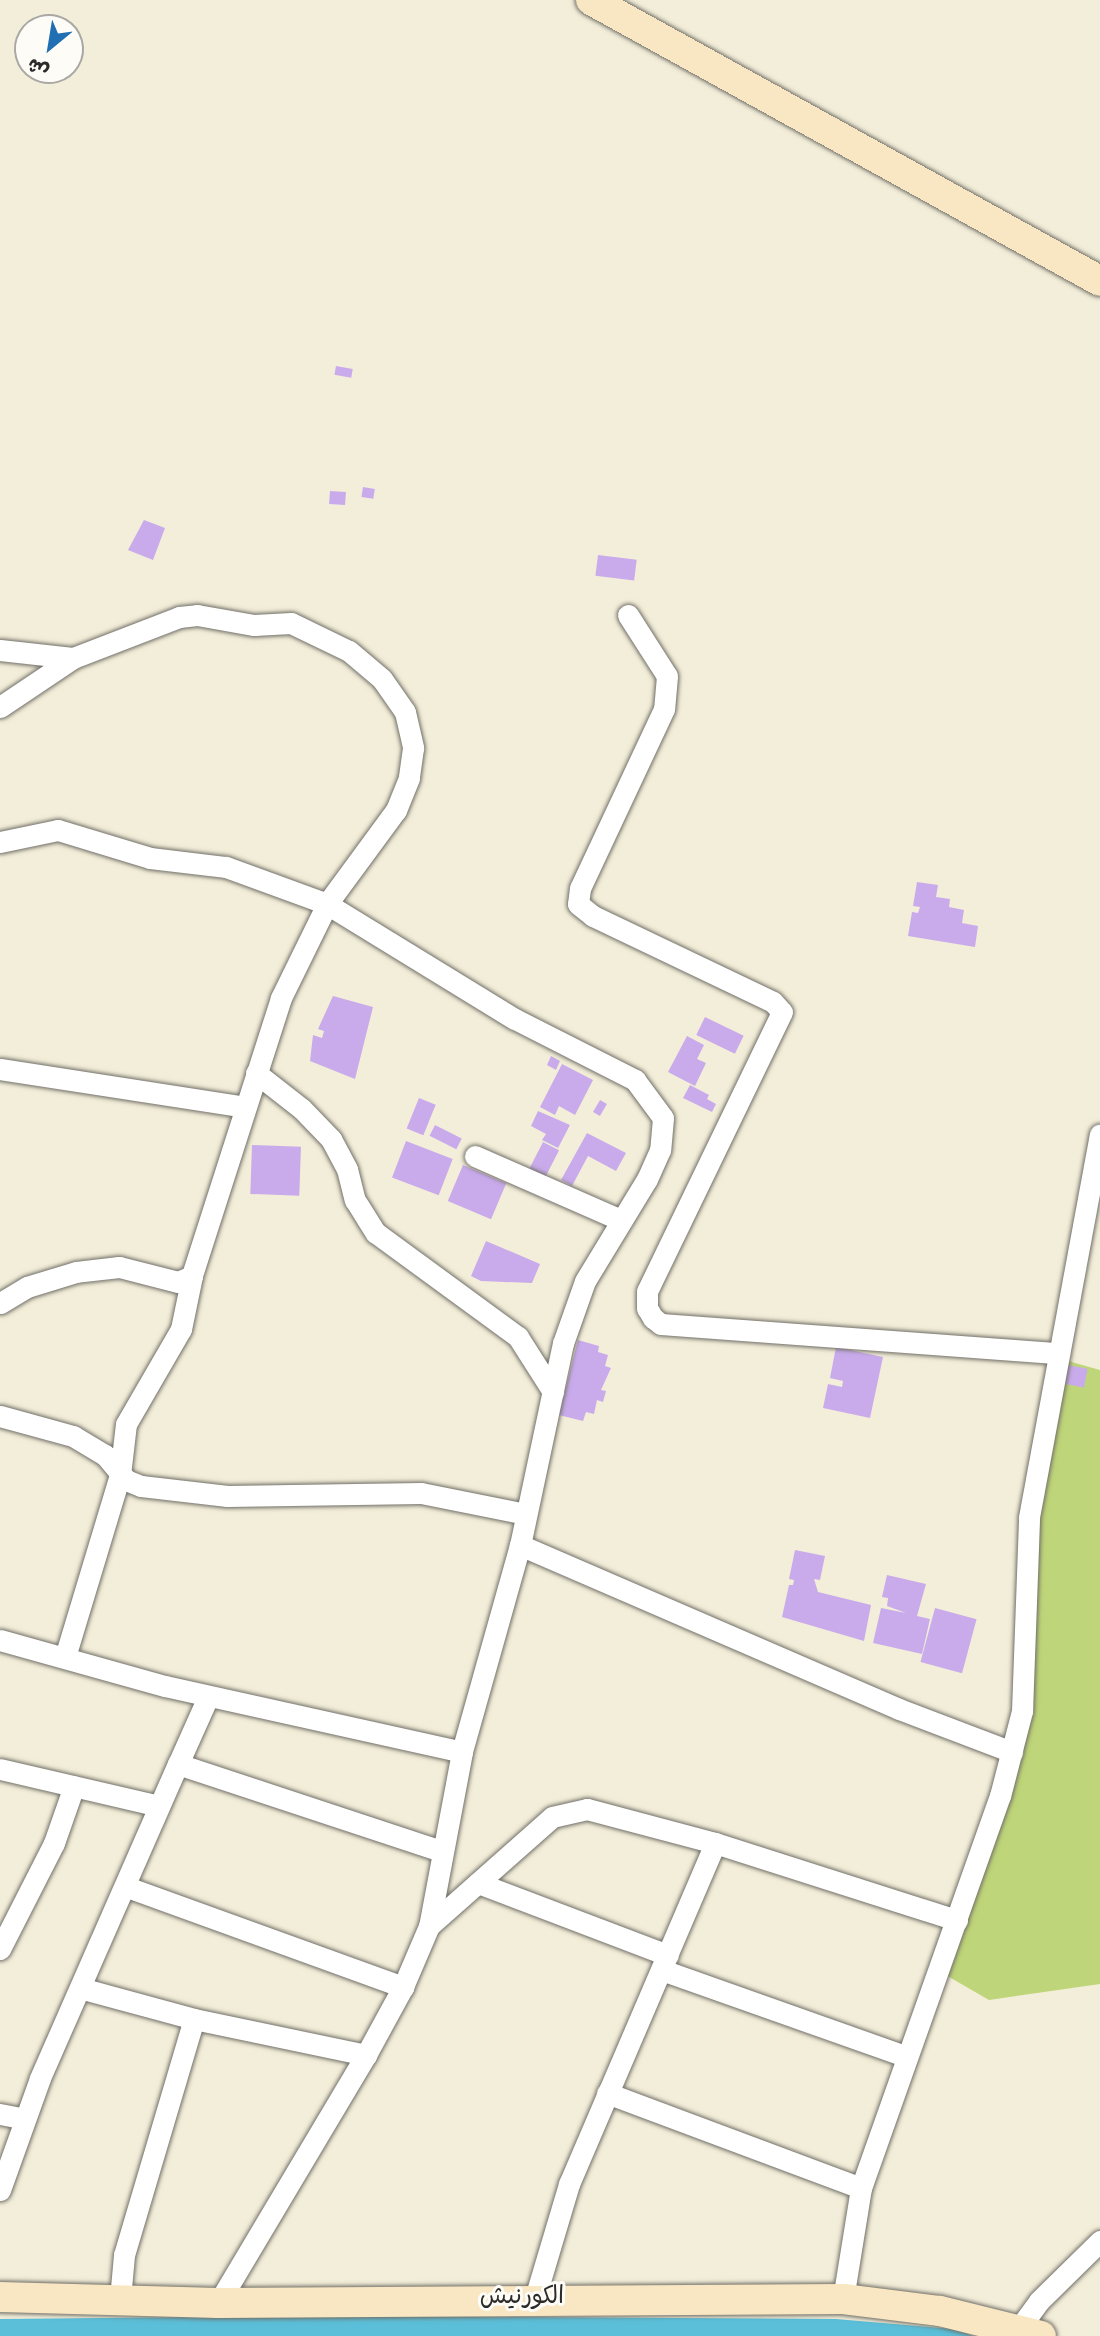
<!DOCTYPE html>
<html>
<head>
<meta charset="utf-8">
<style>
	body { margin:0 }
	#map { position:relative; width:1100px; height:2336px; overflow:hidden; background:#f3eed9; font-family:Dekko,"Playpen Sans Arabic",sans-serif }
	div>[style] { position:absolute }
	.green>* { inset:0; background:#bfd579 }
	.water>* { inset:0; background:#5bbfd9 }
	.building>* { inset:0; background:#c9abeb; transform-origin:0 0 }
	.roads { filter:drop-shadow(0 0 2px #716f68) drop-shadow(0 0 2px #716f68) }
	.street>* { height:21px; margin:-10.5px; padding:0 10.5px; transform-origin:10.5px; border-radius:10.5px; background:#fff }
	.secondary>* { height:30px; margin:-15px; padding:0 15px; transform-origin:15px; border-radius:15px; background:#f9e7c3 }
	span { translate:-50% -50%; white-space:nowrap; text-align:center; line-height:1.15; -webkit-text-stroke:6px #fdfcf7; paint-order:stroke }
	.street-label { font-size:24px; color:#2b2b2b }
	.north { position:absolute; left:14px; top:14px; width:70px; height:70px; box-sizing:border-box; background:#fdfcf7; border:2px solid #a9a8a5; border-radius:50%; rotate:210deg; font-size:19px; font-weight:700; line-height:28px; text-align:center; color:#2b2b2b }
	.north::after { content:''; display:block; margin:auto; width:24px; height:32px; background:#1f6fb2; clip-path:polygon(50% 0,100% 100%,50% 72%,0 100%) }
</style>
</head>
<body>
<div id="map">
	<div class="green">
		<div style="clip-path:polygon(1068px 1361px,1100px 1370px,1100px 1984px,989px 2000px,944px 1974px,1034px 1713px,1034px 1521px)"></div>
	</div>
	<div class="water">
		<div style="clip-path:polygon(314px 2316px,836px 2319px,953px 2329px,973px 2336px,0 2336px,0 2319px)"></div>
	</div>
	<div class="building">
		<div style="left:336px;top:366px;width:17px;height:9px;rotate:10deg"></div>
		<div style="left:363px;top:487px;width:12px;height:10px;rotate:9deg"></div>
		<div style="left:330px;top:491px;width:16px;height:13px;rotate:4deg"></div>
		<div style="clip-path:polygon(144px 520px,165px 528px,153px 560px,128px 550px)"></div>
		<div style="left:598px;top:555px;width:39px;height:21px;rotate:7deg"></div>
		<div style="clip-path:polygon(917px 882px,938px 885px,936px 897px,950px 899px,949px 907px,964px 910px,962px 923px,978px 926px,975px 947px,908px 936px,912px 912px,918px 913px,920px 907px,913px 906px)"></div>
		<div style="clip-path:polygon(333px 996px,373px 1007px,355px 1079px,310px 1061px,313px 1035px,322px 1038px,324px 1031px,318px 1029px)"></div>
		<div style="left:705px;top:1017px;width:43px;height:20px;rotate:26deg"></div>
		<div style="clip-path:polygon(687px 1036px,704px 1045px,697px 1059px,706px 1063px,695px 1086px,668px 1072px)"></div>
		<div style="clip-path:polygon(551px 1056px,560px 1061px,556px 1070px,547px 1065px)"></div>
		<div style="clip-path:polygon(562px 1064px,593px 1080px,575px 1115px,559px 1106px,555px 1115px,540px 1107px)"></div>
		<div style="clip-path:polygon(690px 1085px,709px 1095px,707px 1099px,716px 1104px,712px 1112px,683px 1098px)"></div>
		<div style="left:419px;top:1098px;width:18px;height:33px;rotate:22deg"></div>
		<div style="left:600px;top:1100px;width:8px;height:14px;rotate:30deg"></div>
		<div style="clip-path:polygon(538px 1111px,570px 1125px,558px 1148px,542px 1140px,546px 1134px,531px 1126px)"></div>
		<div style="left:435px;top:1125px;width:30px;height:12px;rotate:27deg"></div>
		<div style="clip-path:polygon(587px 1133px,626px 1153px,616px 1171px,588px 1156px,572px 1186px,561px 1180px)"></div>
		<div style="left:406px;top:1141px;width:50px;height:39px;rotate:21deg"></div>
		<div style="left:543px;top:1142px;width:18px;height:32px;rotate:27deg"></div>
		<div style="left:252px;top:1145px;width:49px;height:49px;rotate:2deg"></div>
		<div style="left:463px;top:1165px;width:47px;height:39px;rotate:23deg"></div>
		<div style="clip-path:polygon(486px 1241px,540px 1264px,532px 1283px,481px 1281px,471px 1276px)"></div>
		<div style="clip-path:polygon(578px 1340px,599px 1346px,598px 1352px,608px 1355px,605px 1366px,611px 1368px,601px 1390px,606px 1391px,603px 1402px,597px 1400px,594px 1414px,586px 1412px,583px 1421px,559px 1415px)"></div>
		<div style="clip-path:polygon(836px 1347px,883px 1357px,870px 1418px,823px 1408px,828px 1384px,842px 1387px,843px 1381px,830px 1378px)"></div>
		<div style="left:1068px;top:1365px;width:20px;height:19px;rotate:11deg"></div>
		<div style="clip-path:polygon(795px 1550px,825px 1556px,820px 1580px,814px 1579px,818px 1592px,871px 1605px,864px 1641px,782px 1617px,789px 1585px,793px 1585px,794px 1580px,789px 1579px)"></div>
		<div style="clip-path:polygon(887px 1575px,926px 1584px,917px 1616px,930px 1619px,922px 1654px,873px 1643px,881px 1608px,906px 1613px,887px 1606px,888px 1598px,882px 1597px)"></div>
		<div style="left:935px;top:1608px;width:43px;height:56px;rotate:15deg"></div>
	</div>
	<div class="roads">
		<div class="street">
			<div style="left:628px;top:615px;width:72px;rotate:57.4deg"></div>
			<div style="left:667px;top:676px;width:33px;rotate:95deg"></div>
			<div style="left:664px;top:709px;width:198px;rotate:115.1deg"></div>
			<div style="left:580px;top:888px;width:16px;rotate:97deg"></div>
			<div style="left:578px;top:904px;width:19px;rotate:39deg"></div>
			<div style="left:593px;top:916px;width:199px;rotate:25.5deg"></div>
			<div style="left:773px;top:1002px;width:13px;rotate:48deg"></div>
			<div style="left:782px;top:1012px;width:310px;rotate:115.8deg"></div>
			<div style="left:647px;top:1291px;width:17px;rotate:90deg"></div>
			<div style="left:647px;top:1308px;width:12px;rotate:59deg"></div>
			<div style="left:653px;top:1318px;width:10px;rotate:37deg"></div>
			<div style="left:661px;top:1324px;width:398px;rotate:4.2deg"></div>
			<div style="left:0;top:650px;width:73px;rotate:6.3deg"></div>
			<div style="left:0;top:707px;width:88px;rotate:-33.9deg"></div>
			<div style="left:73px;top:658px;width:114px;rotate:-21.1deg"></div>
			<div style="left:179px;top:617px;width:18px;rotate:-6deg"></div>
			<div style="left:197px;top:615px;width:58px;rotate:10deg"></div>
			<div style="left:254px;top:625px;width:37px;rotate:-3deg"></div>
			<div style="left:291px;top:623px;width:64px;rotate:25.8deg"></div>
			<div style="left:349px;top:651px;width:43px;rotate:40.3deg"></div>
			<div style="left:382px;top:679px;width:40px;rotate:55.1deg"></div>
			<div style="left:405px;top:712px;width:37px;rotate:77deg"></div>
			<div style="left:413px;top:748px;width:30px;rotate:98deg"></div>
			<div style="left:409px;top:778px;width:35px;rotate:112deg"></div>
			<div style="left:396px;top:810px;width:117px;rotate:126.3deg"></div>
			<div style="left:327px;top:904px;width:105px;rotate:116.1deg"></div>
			<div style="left:281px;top:998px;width:292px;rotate:107.8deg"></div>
			<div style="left:192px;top:1276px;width:15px;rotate:157deg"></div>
			<div style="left:178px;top:1282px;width:61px;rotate:-165.7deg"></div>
			<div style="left:119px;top:1267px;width:43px;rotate:173.4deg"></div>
			<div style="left:76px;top:1272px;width:51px;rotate:163deg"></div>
			<div style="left:27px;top:1287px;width:31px;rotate:149deg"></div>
			<div style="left:0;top:842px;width:59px;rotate:-11.7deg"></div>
			<div style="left:58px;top:830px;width:96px;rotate:16.9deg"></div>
			<div style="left:150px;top:858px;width:77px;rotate:6.8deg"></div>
			<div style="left:226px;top:867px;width:108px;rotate:20.1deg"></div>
			<div style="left:327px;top:904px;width:220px;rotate:31.5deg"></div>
			<div style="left:515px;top:1019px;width:135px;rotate:26.9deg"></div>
			<div style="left:635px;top:1080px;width:47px;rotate:53.6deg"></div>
			<div style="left:663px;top:1118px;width:32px;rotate:95deg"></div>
			<div style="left:660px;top:1150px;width:32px;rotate:114deg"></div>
			<div style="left:647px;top:1179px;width:119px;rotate:121.3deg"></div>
			<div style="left:585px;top:1281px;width:66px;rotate:109.5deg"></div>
			<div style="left:563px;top:1343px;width:207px;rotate:102deg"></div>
			<div style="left:520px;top:1545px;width:215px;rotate:105.7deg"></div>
			<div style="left:462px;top:1752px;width:177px;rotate:100.7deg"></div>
			<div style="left:429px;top:1926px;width:66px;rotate:113.1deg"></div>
			<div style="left:403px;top:1987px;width:77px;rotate:118.6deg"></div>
			<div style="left:366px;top:2055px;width:289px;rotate:120.8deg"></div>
			<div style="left:0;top:1069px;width:248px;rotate:8.8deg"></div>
			<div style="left:256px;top:1073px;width:58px;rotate:38deg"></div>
			<div style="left:302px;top:1109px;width:42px;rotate:46deg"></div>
			<div style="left:331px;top:1139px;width:34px;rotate:62deg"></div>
			<div style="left:347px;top:1169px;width:32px;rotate:76deg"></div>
			<div style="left:355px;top:1200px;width:39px;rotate:58deg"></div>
			<div style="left:376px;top:1233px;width:176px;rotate:36.2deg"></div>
			<div style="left:518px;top:1337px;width:65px;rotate:57.5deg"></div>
			<div style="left:475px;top:1156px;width:159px;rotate:23.7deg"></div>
			<div style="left:0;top:1416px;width:76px;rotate:15.3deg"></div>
			<div style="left:73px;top:1436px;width:37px;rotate:31deg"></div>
			<div style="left:105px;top:1455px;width:33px;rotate:50deg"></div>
			<div style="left:126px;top:1480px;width:16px;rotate:22deg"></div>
			<div style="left:141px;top:1486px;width:87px;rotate:6.6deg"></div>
			<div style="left:227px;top:1496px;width:194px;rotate:-0.9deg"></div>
			<div style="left:421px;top:1493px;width:107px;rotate:11.3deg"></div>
			<div style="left:520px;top:1545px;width:413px;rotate:23.4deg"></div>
			<div style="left:899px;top:1709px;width:121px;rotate:20.8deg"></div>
			<div style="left:0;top:1640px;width:171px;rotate:15.6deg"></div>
			<div style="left:165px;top:1686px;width:304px;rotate:12.5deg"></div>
			<div style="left:65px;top:1657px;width:190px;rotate:-73.2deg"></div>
			<div style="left:120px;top:1475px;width:51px;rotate:-83.3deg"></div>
			<div style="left:126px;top:1424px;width:110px;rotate:-59.9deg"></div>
			<div style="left:181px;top:1329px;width:54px;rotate:-78.3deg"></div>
			<div style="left:178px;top:1764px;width:73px;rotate:-65.9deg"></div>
			<div style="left:0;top:1769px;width:163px;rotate:13.1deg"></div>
			<div style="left:478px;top:1883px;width:203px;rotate:20.8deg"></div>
			<div style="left:127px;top:1887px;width:294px;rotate:19.9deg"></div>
			<div style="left:429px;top:1926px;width:164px;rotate:-41.5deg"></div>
			<div style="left:552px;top:1817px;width:36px;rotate:-13deg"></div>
			<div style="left:587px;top:1809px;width:132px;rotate:14.9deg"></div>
			<div style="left:715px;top:1843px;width:254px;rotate:17.7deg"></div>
			<div style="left:0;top:1949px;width:119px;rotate:-63deg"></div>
			<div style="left:54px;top:1843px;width:60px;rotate:-70.7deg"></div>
			<div style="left:662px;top:1970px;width:258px;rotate:19.5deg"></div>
			<div style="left:80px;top:1988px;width:118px;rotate:15.2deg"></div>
			<div style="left:194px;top:2019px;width:176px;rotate:11.8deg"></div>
			<div style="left:607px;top:2093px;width:271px;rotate:20.5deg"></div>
			<div style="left:0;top:2114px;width:25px;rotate:11deg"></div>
			<div style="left:0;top:2190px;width:119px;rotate:-70.3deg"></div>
			<div style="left:40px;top:2078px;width:343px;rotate:-66.3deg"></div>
			<div style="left:178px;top:1764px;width:277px;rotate:18.3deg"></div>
			<div style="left:535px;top:2298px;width:119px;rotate:-73.4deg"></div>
			<div style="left:569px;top:2184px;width:371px;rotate:-66.8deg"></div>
			<div style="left:120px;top:2299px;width:44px;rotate:-84.8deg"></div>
			<div style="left:124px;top:2255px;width:246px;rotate:-73.5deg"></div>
			<div style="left:843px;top:2299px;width:112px;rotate:-80.8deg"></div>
			<div style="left:861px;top:2188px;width:416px;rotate:-70.5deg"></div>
			<div style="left:1000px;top:1796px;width:88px;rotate:-75.5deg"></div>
			<div style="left:1022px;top:1711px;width:194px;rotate:-87.9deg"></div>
			<div style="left:1029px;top:1517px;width:389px;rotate:-79.5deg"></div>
			<div style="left:1018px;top:2330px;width:36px;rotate:-54deg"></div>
			<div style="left:1039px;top:2301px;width:86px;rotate:-44.5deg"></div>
		</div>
		<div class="secondary">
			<div style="left:591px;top:0;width:581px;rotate:28.9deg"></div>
			<div style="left:0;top:2297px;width:218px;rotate:1.6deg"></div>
			<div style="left:218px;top:2303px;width:625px;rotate:-0.37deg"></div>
			<div style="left:843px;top:2299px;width:98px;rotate:7.1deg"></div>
			<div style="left:940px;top:2311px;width:104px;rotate:13.9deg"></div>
		</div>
	</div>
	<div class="street-label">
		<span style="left:522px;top:2299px">الكورنيش</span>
	</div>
	<div class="north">ش</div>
</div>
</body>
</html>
